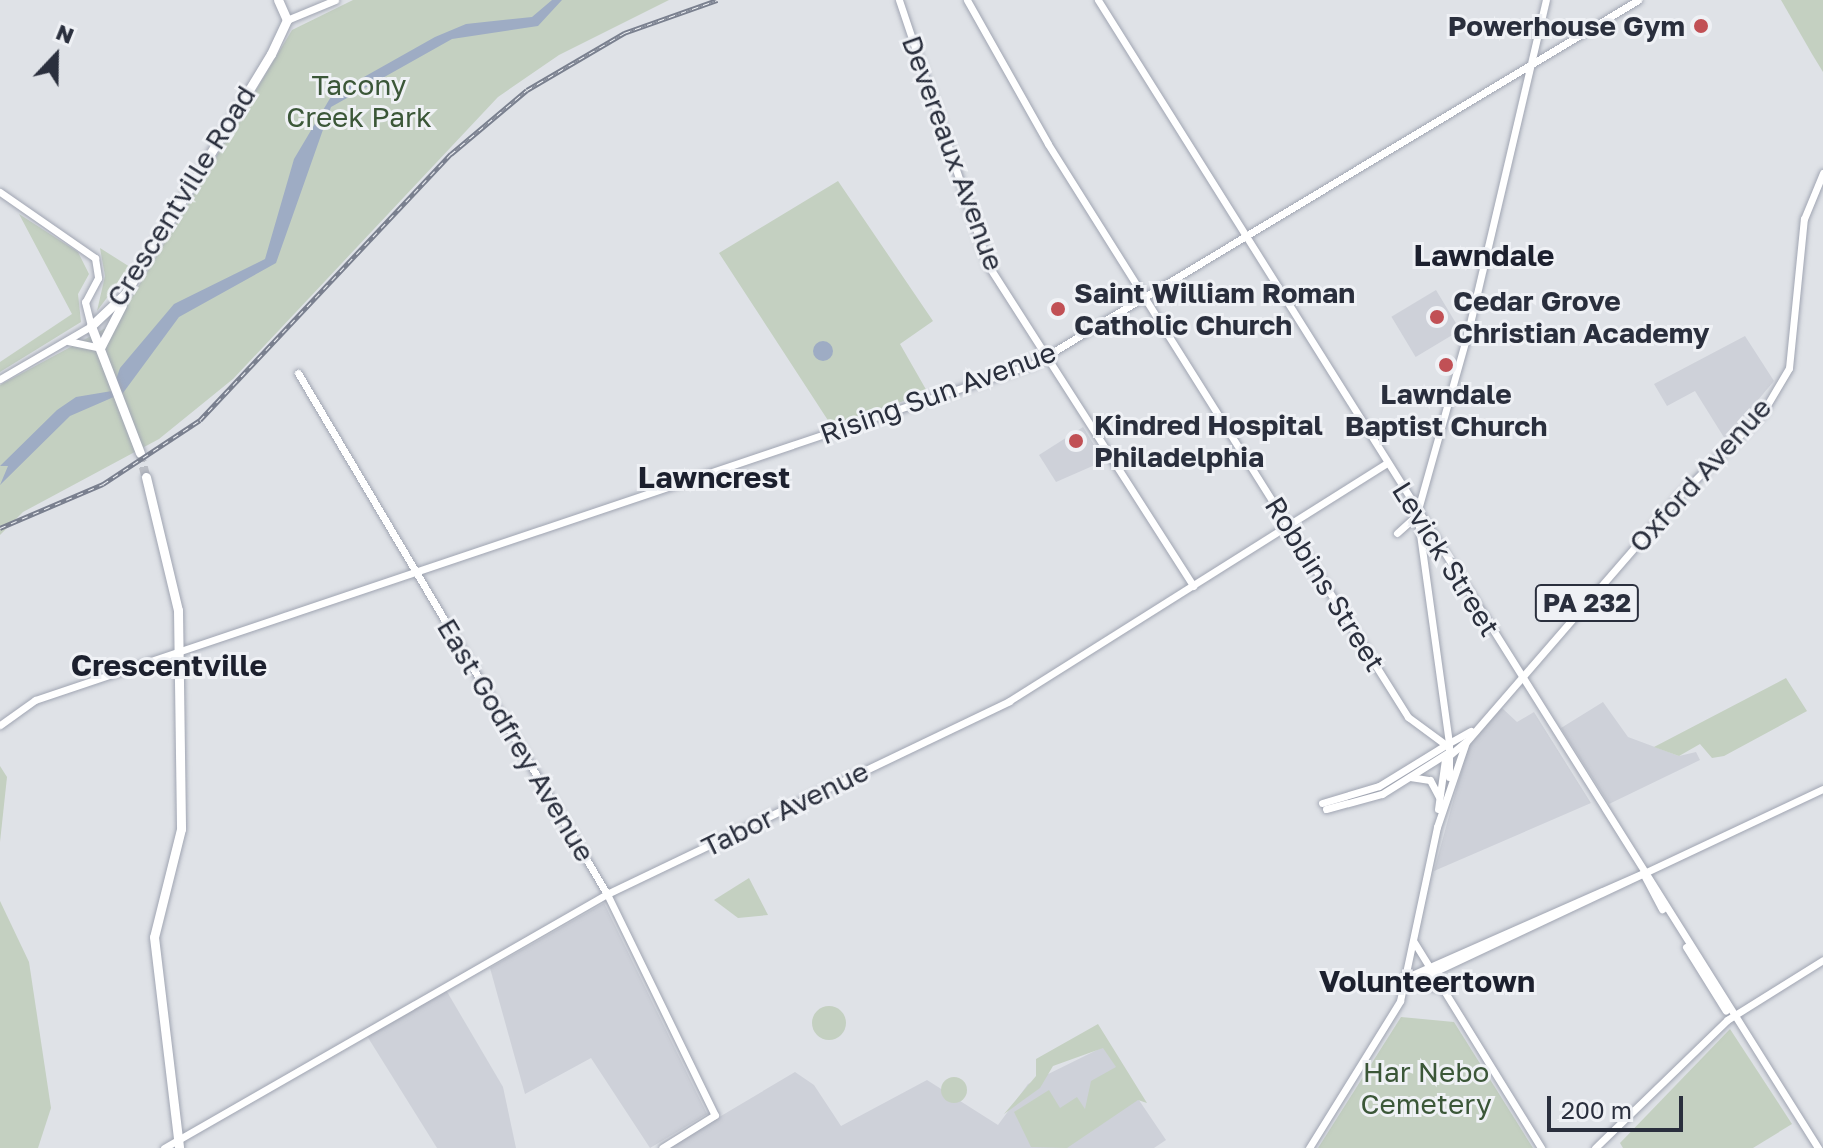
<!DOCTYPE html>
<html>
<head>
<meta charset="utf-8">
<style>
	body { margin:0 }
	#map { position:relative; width:1823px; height:1148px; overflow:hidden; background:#dfe2e7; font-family:"Golos Text",sans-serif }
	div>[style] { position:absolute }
	.built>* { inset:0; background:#ced1d9; transform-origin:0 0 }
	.green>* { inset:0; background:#c4d0c1 }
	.round { border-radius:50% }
	.water>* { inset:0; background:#9eacc4 }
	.highway-tunnel>* { height:9px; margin-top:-4.5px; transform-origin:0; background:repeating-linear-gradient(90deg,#bbbec5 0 9px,transparent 0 13.5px) }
	.roads { filter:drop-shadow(0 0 2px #a0a5b2) drop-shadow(0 0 2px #a0a5b2) }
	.secondary>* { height:7px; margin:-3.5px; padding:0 3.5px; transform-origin:3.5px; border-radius:3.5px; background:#fff }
	.primary>* { height:7px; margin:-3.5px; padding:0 3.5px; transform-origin:3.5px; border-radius:3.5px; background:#fff }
	.highway>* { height:9px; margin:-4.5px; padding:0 4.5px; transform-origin:4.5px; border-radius:4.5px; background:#fff }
	.rail>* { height:5px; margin-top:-2.5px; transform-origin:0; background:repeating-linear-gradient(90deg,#eff1f5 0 6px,#7a808f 0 12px); box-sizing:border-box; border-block:2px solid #7a808f }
	.dots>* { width:22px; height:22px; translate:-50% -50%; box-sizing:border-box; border:4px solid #eff1f5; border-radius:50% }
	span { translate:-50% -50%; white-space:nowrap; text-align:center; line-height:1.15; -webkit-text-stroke:6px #eff1f5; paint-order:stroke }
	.shield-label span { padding:2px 6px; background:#eff1f5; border:2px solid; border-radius:6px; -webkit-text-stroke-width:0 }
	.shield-label { font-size:26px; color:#2a2f3d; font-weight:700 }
	.poi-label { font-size:28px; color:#2a2f3d; font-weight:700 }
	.right { translate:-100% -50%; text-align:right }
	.left { translate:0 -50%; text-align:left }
	.park-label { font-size:28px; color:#3b5738 }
	.street-label { font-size:28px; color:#2a2f3d }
	.neighbourhood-label { font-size:30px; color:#1c202e; font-weight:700 }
	.north { position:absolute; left:16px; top:16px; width:80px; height:80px; -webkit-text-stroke:6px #eff1f5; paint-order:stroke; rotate:22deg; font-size:22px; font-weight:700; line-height:32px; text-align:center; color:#2a2f3d }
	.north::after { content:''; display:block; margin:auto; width:28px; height:36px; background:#2a2f3d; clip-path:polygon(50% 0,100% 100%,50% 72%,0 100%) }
	.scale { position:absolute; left:1547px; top:1096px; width:136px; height:36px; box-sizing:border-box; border:4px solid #2a2f3d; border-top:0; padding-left:10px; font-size:24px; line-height:28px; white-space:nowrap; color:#2a2f3d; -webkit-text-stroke:6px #eff1f5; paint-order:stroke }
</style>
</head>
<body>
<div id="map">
	<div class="built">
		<div style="left:1436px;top:290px;width:47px;height:52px;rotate:59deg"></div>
		<div style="clip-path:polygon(1745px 336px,1774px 381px,1725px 439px,1695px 391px,1667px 406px,1654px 384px)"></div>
		<div style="clip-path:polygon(1083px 427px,1104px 461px,1056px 482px,1039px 455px)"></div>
		<div style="clip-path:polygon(1603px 702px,1628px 737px,1679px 756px,1696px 752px,1700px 760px,1609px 804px,1561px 728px)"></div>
		<div style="clip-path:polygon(1502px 708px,1517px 722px,1534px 712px,1591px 803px,1434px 871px,1469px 743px)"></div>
		<div style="clip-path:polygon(604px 903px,707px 1114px,650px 1148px,591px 1058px,525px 1094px,490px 968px)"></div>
		<div style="clip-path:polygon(446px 990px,503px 1087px,516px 1148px,437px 1148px,367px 1036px)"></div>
		<div style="clip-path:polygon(1103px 1047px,1166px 1140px,1154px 1148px,667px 1148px,795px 1072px,814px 1085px,841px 1126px,927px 1080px,998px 1125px,1028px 1084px)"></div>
	</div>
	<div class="green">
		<div style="clip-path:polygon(353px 0,669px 0,559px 55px,498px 97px,233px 379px,159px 439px,23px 512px,0 535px,0 385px,117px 322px,292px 30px)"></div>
		<div style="clip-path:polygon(1781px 0,1823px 0,1823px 72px,1812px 54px)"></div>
		<div style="clip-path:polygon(838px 181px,933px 321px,900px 344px,928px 393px,831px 425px,719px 253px)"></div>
		<div style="clip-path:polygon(19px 214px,78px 252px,89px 274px,78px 294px,81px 322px,0 372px,0 362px,72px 314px)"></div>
		<div style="clip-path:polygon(100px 248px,130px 267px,97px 311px,105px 276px)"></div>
		<div style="clip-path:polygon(1786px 678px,1807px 711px,1724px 756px,1712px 758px,1700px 744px,1679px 756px,1654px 747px)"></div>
		<div style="clip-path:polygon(0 766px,7px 777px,0 842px)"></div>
		<div style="clip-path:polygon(749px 878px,768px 915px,738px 918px,714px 900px)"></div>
		<div style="clip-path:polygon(0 901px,29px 962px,51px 1108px,38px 1148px,0 1148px)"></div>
		<div class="round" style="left:812px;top:1006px;width:34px;height:34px"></div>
		<div style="clip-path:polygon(1401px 1017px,1454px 1022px,1533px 1148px,1318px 1148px)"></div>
		<div style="clip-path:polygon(1098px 1024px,1147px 1103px,1138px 1100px,1067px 1148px,1031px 1147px,1014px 1112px,1049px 1090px,1060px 1108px,1077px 1097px,1085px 1109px,1091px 1081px,1116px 1067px,1103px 1048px,1053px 1066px,1040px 1088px,1004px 1114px,1036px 1076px,1036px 1059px)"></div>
		<div style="clip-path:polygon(1730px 1029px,1792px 1124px,1753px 1148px,1623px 1148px,1620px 1143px)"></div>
		<div class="round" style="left:941px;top:1077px;width:26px;height:26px"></div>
	</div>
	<div class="water">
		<div style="clip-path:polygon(552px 0,562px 0,538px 26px,452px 39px,331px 107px,276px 263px,179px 317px,123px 393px,70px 416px,0 485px,8px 466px,0 466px,57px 410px,76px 397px,112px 391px,120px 368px,174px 304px,265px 259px,294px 159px,332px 95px,435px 37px,466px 24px,532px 17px)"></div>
		<div class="round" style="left:813px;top:341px;width:20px;height:20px"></div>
	</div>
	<div class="highway-tunnel">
		<div style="left:140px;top:453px;width:25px;rotate:76deg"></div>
	</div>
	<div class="roads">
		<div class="secondary">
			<div style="left:899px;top:0;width:280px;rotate:71.4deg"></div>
			<div style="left:988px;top:265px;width:381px;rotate:57.4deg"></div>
			<div style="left:967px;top:0;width:165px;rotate:60.6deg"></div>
			<div style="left:1048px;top:144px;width:677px;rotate:57.86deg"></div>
			<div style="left:1408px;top:717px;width:47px;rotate:36.4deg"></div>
			<div style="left:1098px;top:0;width:1355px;rotate:57.9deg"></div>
			<div style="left:287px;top:20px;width:52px;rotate:-22.6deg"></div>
			<div style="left:68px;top:341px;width:33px;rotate:12deg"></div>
			<div style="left:298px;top:373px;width:606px;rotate:59.33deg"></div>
			<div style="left:607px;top:894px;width:246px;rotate:64deg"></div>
			<div style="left:715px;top:1115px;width:62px;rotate:148.1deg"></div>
			<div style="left:0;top:379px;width:105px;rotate:-30.2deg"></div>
			<div style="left:1397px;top:533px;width:24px;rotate:-42deg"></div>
			<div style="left:0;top:725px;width:43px;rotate:-35.5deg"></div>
			<div style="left:35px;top:700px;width:1053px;rotate:-18.61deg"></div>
			<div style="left:1033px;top:364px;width:706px;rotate:-31.03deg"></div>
			<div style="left:1410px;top:777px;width:20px;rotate:9deg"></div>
			<div style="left:1430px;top:780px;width:19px;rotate:62deg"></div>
			<div style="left:1322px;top:803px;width:59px;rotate:-16.6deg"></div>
			<div style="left:1379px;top:786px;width:82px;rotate:-31.6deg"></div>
			<div style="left:1449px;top:743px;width:232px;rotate:-97.9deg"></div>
			<div style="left:1417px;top:513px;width:188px;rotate:-74.3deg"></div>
			<div style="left:1468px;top:332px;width:341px;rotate:-76.8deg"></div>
			<div style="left:1326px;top:809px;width:58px;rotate:-15deg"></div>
			<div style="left:1382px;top:794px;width:79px;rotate:-32.1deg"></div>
			<div style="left:1643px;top:873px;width:41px;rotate:62.2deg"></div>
			<div style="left:1414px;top:942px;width:242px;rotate:58.3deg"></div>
			<div style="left:1686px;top:947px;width:75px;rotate:58deg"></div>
			<div style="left:1405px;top:978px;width:260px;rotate:-23.8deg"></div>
			<div style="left:1414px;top:983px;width:26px;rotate:11deg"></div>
			<div style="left:1404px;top:986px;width:463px;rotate:-25.2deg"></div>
			<div style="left:164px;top:1148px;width:511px;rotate:-29.83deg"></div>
			<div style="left:607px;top:894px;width:446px;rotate:-25.6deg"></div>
			<div style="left:1009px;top:701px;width:445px;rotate:-32.2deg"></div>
			<div style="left:1595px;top:1148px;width:184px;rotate:-44.1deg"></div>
			<div style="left:1727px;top:1020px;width:113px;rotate:-32deg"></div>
		</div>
		<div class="primary">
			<div style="left:0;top:192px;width:116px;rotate:34.8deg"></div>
			<div style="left:95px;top:258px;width:20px;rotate:81deg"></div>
			<div style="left:98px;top:278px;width:27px;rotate:118deg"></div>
			<div style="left:85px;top:302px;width:25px;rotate:76deg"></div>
			<div style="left:1449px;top:777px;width:34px;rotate:-90deg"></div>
			<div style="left:1449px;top:743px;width:25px;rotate:-29deg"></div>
			<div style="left:1438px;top:809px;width:50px;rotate:-82deg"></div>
			<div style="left:1445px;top:759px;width:25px;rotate:-40deg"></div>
			<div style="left:1309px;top:1148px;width:173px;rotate:-58.2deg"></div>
			<div style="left:1400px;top:1001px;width:178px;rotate:-78deg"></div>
			<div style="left:1437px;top:827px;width:90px;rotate:-71.2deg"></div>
			<div style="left:1466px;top:742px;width:325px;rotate:-49.1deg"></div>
			<div style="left:1679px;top:496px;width:119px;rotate:-45deg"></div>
			<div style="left:1763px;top:412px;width:51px;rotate:-59.4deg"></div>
			<div style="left:1789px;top:368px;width:150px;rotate:-84.3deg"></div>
			<div style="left:1804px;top:219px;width:50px;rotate:-67.6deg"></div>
		</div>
		<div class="highway">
			<div style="left:100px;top:348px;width:48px;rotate:-62.9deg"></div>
			<div style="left:140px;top:453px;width:136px;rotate:-111.1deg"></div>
			<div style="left:91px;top:326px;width:47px;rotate:-43.3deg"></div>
			<div style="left:125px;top:294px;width:281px;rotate:-58.7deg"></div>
			<div style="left:271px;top:54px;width:38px;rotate:-65deg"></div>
			<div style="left:287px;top:20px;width:22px;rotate:-114deg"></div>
			<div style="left:146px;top:477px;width:137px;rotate:76.5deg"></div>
			<div style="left:178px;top:610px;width:219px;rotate:89.2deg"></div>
			<div style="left:181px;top:829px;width:111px;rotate:104deg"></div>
			<div style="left:154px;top:937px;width:212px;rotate:83.2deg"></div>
		</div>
	</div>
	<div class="rail">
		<div style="left:0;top:528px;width:112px;rotate:-23.1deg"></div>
		<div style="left:103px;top:484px;width:116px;rotate:-33.4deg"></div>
		<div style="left:200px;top:420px;width:366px;rotate:-46.7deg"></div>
		<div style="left:451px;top:154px;width:99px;rotate:-40.1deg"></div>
		<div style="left:527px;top:90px;width:113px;rotate:-30.4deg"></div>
		<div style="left:624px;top:33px;width:99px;rotate:-19.5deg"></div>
	</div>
	<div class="dots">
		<div style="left:1701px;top:26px;background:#c15055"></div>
		<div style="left:1058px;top:309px;background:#c15055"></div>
		<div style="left:1437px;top:317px;background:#c15055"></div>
		<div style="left:1446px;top:365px;background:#c15055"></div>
		<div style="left:1076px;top:441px;background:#c15055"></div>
	</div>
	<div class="shield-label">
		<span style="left:1587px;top:603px">PA 232</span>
	</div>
	<div class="poi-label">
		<span class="right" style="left:1685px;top:26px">Powerhouse Gym</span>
		<span class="left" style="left:1074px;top:309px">Saint William Roman<br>Catholic Church</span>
		<span class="left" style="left:1453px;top:317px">Cedar Grove<br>Christian Academy</span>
		<span style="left:1446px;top:410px">Lawndale<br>Baptist Church</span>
		<span class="left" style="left:1094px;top:441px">Kindred Hospital<br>Philadelphia</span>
	</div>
	<div class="park-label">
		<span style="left:359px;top:101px">Tacony<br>Creek Park</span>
		<span style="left:1426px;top:1088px">Har Nebo<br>Cemetery</span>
	</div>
	<div class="street-label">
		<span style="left:953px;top:153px;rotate:70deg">Devereaux Avenue</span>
		<span style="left:181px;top:196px;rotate:-58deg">Crescentville Road</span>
		<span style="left:938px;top:393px;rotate:-20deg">Rising Sun Avenue</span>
		<span style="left:1700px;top:475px;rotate:-48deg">Oxford Avenue</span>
		<span style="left:1446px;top:559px;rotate:58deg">Levick Street</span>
		<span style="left:1325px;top:584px;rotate:58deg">Robbins Street</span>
		<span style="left:516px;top:740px;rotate:59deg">East Godfrey Avenue</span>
		<span style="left:785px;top:809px;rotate:-26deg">Tabor Avenue</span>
	</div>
	<div class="neighbourhood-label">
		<span style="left:1484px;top:255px">Lawndale</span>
		<span style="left:714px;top:477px">Lawncrest</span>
		<span style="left:169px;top:665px">Crescentville</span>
		<span style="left:1427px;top:981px">Volunteertown</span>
	</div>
	<div class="north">N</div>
	<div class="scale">200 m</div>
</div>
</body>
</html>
